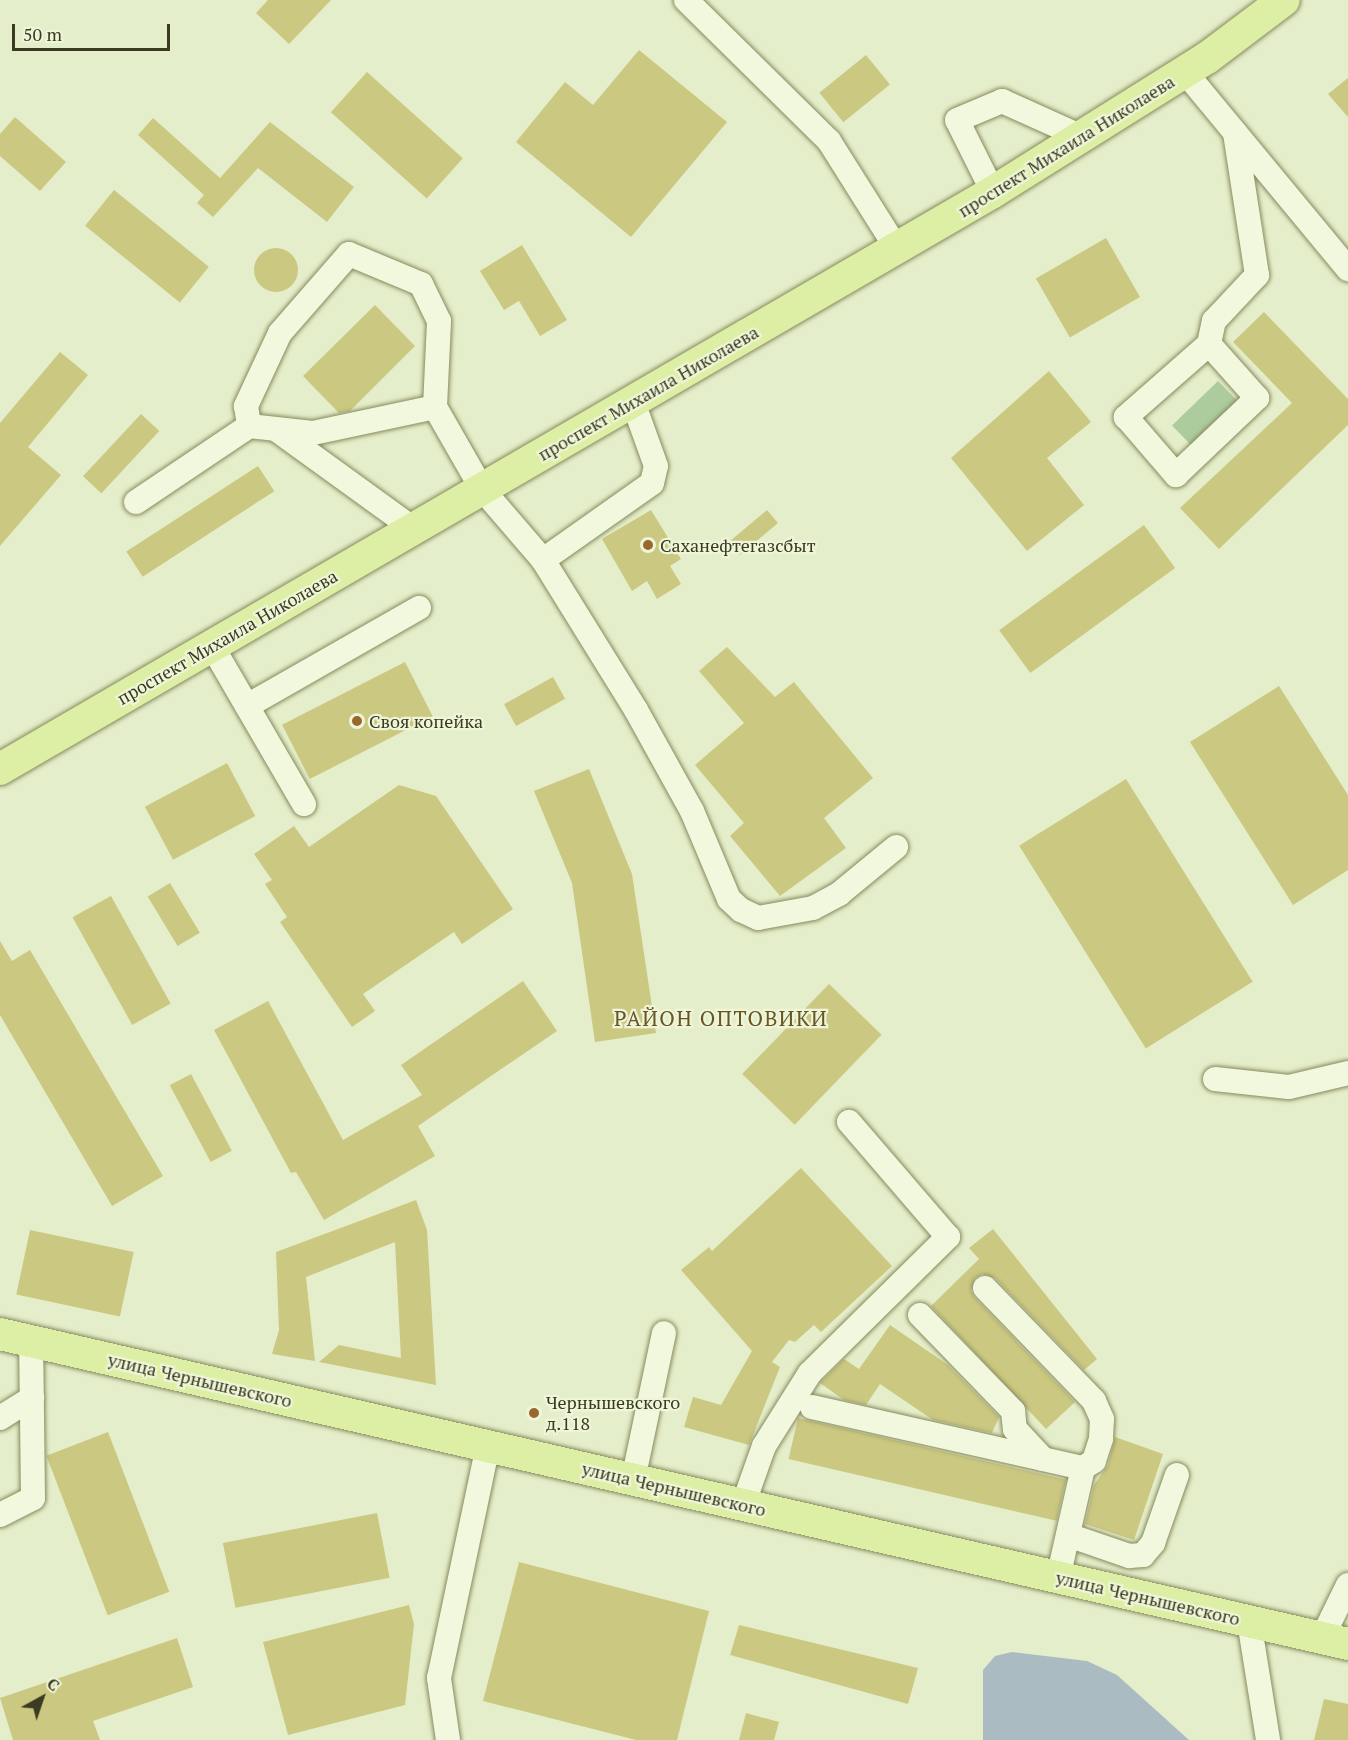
<!DOCTYPE html>
<html>
<head>
<meta charset="utf-8">
<style>
	body { margin:0 }
	#map { position:relative; width:1348px; height:1740px; overflow:hidden; background:#e5eeca; font-family:"PT Serif",serif }
	div>[style] { position:absolute }
	.green>* { inset:0; background:#adcc9d; transform-origin:0 0 }
	.water>* { inset:0; background:#aabcc2 }
	.building>* { inset:0; background:#cbc881; transform-origin:0 0 }
	.round { border-radius:50% }
	.roads { filter:drop-shadow(0 0 2px #878a5e) drop-shadow(0 0 2px #878a5e) }
	.minor>* { height:24px; margin:-12px; padding:0 12px; transform-origin:12px; border-radius:12px; background:#f2f8dd }
	.major>* { height:32px; margin:-16px; padding:0 16px; transform-origin:16px; border-radius:16px; background:#ddefa4 }
	.dots>* { width:16px; height:16px; translate:-50% -50%; box-sizing:border-box; border:3px solid #eef5d9; border-radius:50% }
	span { translate:-50% -50%; white-space:nowrap; text-align:center; line-height:1.15; -webkit-text-stroke:4.5px #eef5d9; paint-order:stroke }
	.street-label { font-size:18px; color:#3a3b21 }
	.poi-label { font-size:18px; color:#3a3b21 }
	.left { translate:0 -50%; text-align:left }
	.quarter-label { font-size:21px; color:#675622; letter-spacing:1.5px }
	.north { position:absolute; left:12px; top:1668px; width:60px; height:60px; -webkit-text-stroke:4px #eef5d9; paint-order:stroke; rotate:40deg; font-size:16px; font-weight:700; line-height:24px; text-align:center; color:#3a3b21 }
	.north::after { content:''; display:block; margin:auto; width:21px; height:27px; background:#3a3b21; clip-path:polygon(50% 0,100% 100%,50% 72%,0 100%) }
	.scale { position:absolute; left:12px; top:24px; width:158px; height:27px; box-sizing:border-box; border:3px solid #3a3b21; border-top:0; padding-left:8px; font-size:18px; line-height:21px; white-space:nowrap; color:#3a3b21; -webkit-text-stroke:4px #eef5d9; paint-order:stroke }
</style>
</head>
<body>
<div id="map">
	<div class="green">
		<div style="left:1218px;top:381px;width:29px;height:64px;rotate:46deg"></div>
	</div>
	<div class="water">
		<div style="clip-path:polygon(1012px 1652px,1087px 1661px,1117px 1675px,1189px 1740px,983px 1740px,983px 1670px,995px 1656px)"></div>
	</div>
	<div class="building">
		<div style="clip-path:polygon(268px 0,331px 0,289px 44px,256px 13px)"></div>
		<div style="clip-path:polygon(639px 50px,727px 122px,631px 237px,516px 142px,565px 82px,593px 105px)"></div>
		<div style="left:866px;top:55px;width:38px;height:60px;rotate:51deg"></div>
		<div style="left:367px;top:72px;width:129px;height:54px;rotate:42deg"></div>
		<div style="clip-path:polygon(1348px 78px,1348px 117px,1328px 94px)"></div>
		<div style="clip-path:polygon(15px 117px,66px 162px,40px 191px,0 156px,0 134px)"></div>
		<div style="clip-path:polygon(153px 118px,220px 178px,270px 122px,354px 187px,327px 222px,258px 168px,213px 217px,197px 203px,204px 195px,138px 135px)"></div>
		<div style="left:114px;top:190px;width:122px;height:46px;rotate:39deg"></div>
		<div style="left:1106px;top:238px;width:68px;height:81px;rotate:60deg"></div>
		<div style="clip-path:polygon(522px 245px,567px 320px,540px 336px,519px 301px,504px 310px,480px 271px)"></div>
		<div class="round" style="left:254px;top:248px;width:44px;height:44px"></div>
		<div style="clip-path:polygon(375px 305px,415px 346px,350px 411px,339px 413px,303px 376px)"></div>
		<div style="clip-path:polygon(1264px 312px,1348px 399px,1348px 425px,1219px 549px,1180px 508px,1292px 403px,1233px 342px)"></div>
		<div style="clip-path:polygon(60px 352px,88px 375px,28px 447px,61px 475px,0 546px,0 423px)"></div>
		<div style="clip-path:polygon(1049px 371px,1091px 422px,1047px 458px,1084px 505px,1027px 551px,951px 458px)"></div>
		<div style="left:141px;top:414px;width:25px;height:85px;rotate:43deg"></div>
		<div style="left:258px;top:466px;width:30px;height:157px;rotate:57deg"></div>
		<div style="clip-path:polygon(651px 510px,681px 559px,670px 566px,681px 584px,657px 599px,647px 581px,632px 591px,602px 539px)"></div>
		<div style="left:767px;top:510px;width:17px;height:50px;rotate:50deg"></div>
		<div style="left:1144px;top:525px;width:53px;height:179px;rotate:54deg"></div>
		<div style="clip-path:polygon(727px 647px,775px 697px,794px 682px,873px 778px,824px 818px,846px 848px,780px 896px,730px 836px,744px 823px,695px 765px,744px 723px,699px 671px)"></div>
		<div style="left:405px;top:662px;width:61px;height:138px;rotate:63deg"></div>
		<div style="left:553px;top:677px;width:25px;height:56px;rotate:61deg"></div>
		<div style="clip-path:polygon(1279px 686px,1348px 795px,1348px 870px,1293px 905px,1190px 742px)"></div>
		<div style="left:227px;top:763px;width:60px;height:93px;rotate:62deg"></div>
		<div style="clip-path:polygon(589px 769px,632px 874px,656px 1033px,595px 1042px,572px 883px,534px 791px)"></div>
		<div style="left:1126px;top:779px;width:239px;height:126px;rotate:58deg"></div>
		<div style="clip-path:polygon(399px 785px,436px 796px,513px 909px,462px 944px,454px 932px,363px 994px,375px 1011px,352px 1027px,280px 922px,287px 917px,265px 884px,272px 880px,254px 854px,294px 826px,309px 847px)"></div>
		<div style="left:170px;top:883px;width:58px;height:26px;rotate:59deg"></div>
		<div style="left:111px;top:896px;width:123px;height:44px;rotate:61deg"></div>
		<div style="clip-path:polygon(0 941px,12px 961px,30px 950px,163px 1176px,112px 1206px,0 1015px)"></div>
		<div style="clip-path:polygon(523px 981px,557px 1031px,418px 1126px,435px 1156px,324px 1220px,296px 1172px,291px 1173px,214px 1030px,268px 1001px,343px 1140px,422px 1095px,401px 1065px)"></div>
		<div style="left:829px;top:984px;width:73px;height:125px;rotate:44deg"></div>
		<div style="left:191px;top:1074px;width:87px;height:24px;rotate:62deg"></div>
		<div style="clip-path:polygon(801px 1168px,892px 1266px,821px 1332px,814px 1325px,795px 1342px,789px 1340px,772px 1362px,780px 1367px,749px 1445px,684px 1427px,693px 1397px,721px 1405px,752px 1351px,681px 1270px,709px 1247px,712px 1251px)"></div>
		<div style="clip-path:polygon(416px 1200px,427px 1230px,436px 1385px,319px 1362px,339px 1345px,401px 1358px,395px 1242px,306px 1277px,315px 1361px,272px 1354px,279px 1330px,276px 1252px)"></div>
		<div style="clip-path:polygon(993px 1229px,1097px 1359px,1084px 1370px,995px 1278px,982px 1274px,975px 1278px,971px 1291px,975px 1298px,1075px 1402px,1046px 1429px,931px 1306px,979px 1259px,969px 1248px)"></div>
		<div style="left:30px;top:1230px;width:106px;height:66px;rotate:12deg"></div>
		<div style="clip-path:polygon(890px 1325px,948px 1365px,999px 1417px,992px 1433px,933px 1420px,880px 1384px,866px 1405px,844px 1400px,820px 1383px,844px 1359px,859px 1369px)"></div>
		<div style="left:798px;top:1418px;width:275px;height:42px;rotate:13deg"></div>
		<div style="left:108px;top:1432px;width:171px;height:66px;rotate:69deg"></div>
		<div style="clip-path:polygon(1115px 1437px,1163px 1454px,1134px 1540px,1085px 1524px,1094px 1485px,1108px 1465px)"></div>
		<div style="left:377px;top:1513px;width:66px;height:157px;rotate:79deg"></div>
		<div style="clip-path:polygon(519px 1562px,709px 1611px,677px 1740px,636px 1740px,483px 1701px)"></div>
		<div style="clip-path:polygon(409px 1605px,414px 1624px,405px 1705px,288px 1735px,263px 1642px)"></div>
		<div style="clip-path:polygon(739px 1625px,918px 1668px,908px 1704px,730px 1655px)"></div>
		<div style="clip-path:polygon(177px 1638px,193px 1687px,93px 1721px,100px 1740px,13px 1740px,0 1698px)"></div>
		<div style="clip-path:polygon(1324px 1699px,1348px 1704px,1348px 1740px,1314px 1740px)"></div>
		<div style="clip-path:polygon(746px 1713px,779px 1722px,774px 1740px,739px 1740px)"></div>
	</div>
	<div class="roads">
		<div class="minor">
			<div style="left:686px;top:0;width:201px;rotate:44.6deg"></div>
			<div style="left:829px;top:141px;width:128px;rotate:57.8deg"></div>
			<div style="left:1185px;top:72px;width:256px;rotate:50.4deg"></div>
			<div style="left:993px;top:192px;width:80px;rotate:-116.6deg"></div>
			<div style="left:957px;top:120px;width:49px;rotate:-22.9deg"></div>
			<div style="left:1002px;top:101px;width:88px;rotate:24.2deg"></div>
			<div style="left:1209px;top:344px;width:111px;rotate:138.7deg"></div>
			<div style="left:1126px;top:417px;width:77px;rotate:49.2deg"></div>
			<div style="left:1176px;top:475px;width:112px;rotate:-43.5deg"></div>
			<div style="left:1257px;top:398px;width:72px;rotate:-131.6deg"></div>
			<div style="left:1209px;top:344px;width:24px;rotate:-78deg"></div>
			<div style="left:1214px;top:321px;width:63px;rotate:-46.9deg"></div>
			<div style="left:1257px;top:275px;width:144px;rotate:-98.8deg"></div>
			<div style="left:435px;top:407px;width:86px;rotate:-87.3deg"></div>
			<div style="left:439px;top:321px;width:41px;rotate:-115.9deg"></div>
			<div style="left:421px;top:284px;width:78px;rotate:-157.4deg"></div>
			<div style="left:349px;top:254px;width:105px;rotate:131.1deg"></div>
			<div style="left:280px;top:333px;width:81px;rotate:115deg"></div>
			<div style="left:246px;top:406px;width:20px;rotate:81deg"></div>
			<div style="left:249px;top:426px;width:64px;rotate:6.2deg"></div>
			<div style="left:313px;top:433px;width:125px;rotate:-12deg"></div>
			<div style="left:435px;top:407px;width:95px;rotate:60.2deg"></div>
			<div style="left:482px;top:489px;width:94px;rotate:49.3deg"></div>
			<div style="left:543px;top:560px;width:133px;rotate:-35.2deg"></div>
			<div style="left:652px;top:483px;width:17px;rotate:-77deg"></div>
			<div style="left:656px;top:466px;width:68px;rotate:-109.8deg"></div>
			<div style="left:277px;top:430px;width:169px;rotate:35.9deg"></div>
			<div style="left:136px;top:502px;width:136px;rotate:-33.9deg"></div>
			<div style="left:543px;top:560px;width:176px;rotate:58.2deg"></div>
			<div style="left:636px;top:710px;width:115px;rotate:61deg"></div>
			<div style="left:692px;top:811px;width:95px;rotate:67.2deg"></div>
			<div style="left:729px;top:899px;width:16px;rotate:43deg"></div>
			<div style="left:741px;top:910px;width:19px;rotate:25deg"></div>
			<div style="left:758px;top:918px;width:56px;rotate:-10.3deg"></div>
			<div style="left:813px;top:908px;width:30px;rotate:-28deg"></div>
			<div style="left:839px;top:894px;width:74px;rotate:-39.5deg"></div>
			<div style="left:212px;top:646px;width:183px;rotate:59.8deg"></div>
			<div style="left:247px;top:706px;width:198px;rotate:-29.7deg"></div>
			<div style="left:1215px;top:1079px;width:74px;rotate:6.2deg"></div>
			<div style="left:1289px;top:1087px;width:61px;rotate:-13.3deg"></div>
			<div style="left:985px;top:1288px;width:157px;rotate:46deg"></div>
			<div style="left:1094px;top:1401px;width:20px;rotate:66deg"></div>
			<div style="left:1102px;top:1419px;width:20px;rotate:93deg"></div>
			<div style="left:1101px;top:1439px;width:23px;rotate:108deg"></div>
			<div style="left:1094px;top:1461px;width:13px;rotate:148deg"></div>
			<div style="left:920px;top:1315px;width:134px;rotate:45.9deg"></div>
			<div style="left:1013px;top:1411px;width:18px;rotate:84deg"></div>
			<div style="left:1015px;top:1429px;width:41px;rotate:47deg"></div>
			<div style="left:812px;top:1407px;width:278px;rotate:12.7deg"></div>
			<div style="left:1083px;top:1468px;width:113px;rotate:102.8deg"></div>
			<div style="left:0;top:1418px;width:38px;rotate:-32deg"></div>
			<div style="left:633px;top:1480px;width:150px;rotate:-78.1deg"></div>
			<div style="left:743px;top:1505px;width:63px;rotate:-70.4deg"></div>
			<div style="left:764px;top:1446px;width:86px;rotate:-57.8deg"></div>
			<div style="left:810px;top:1373px;width:194px;rotate:-44.6deg"></div>
			<div style="left:948px;top:1237px;width:152px;rotate:-130.7deg"></div>
			<div style="left:0;top:1515px;width:37px;rotate:-27deg"></div>
			<div style="left:33px;top:1498px;width:156px;rotate:-90.7deg"></div>
			<div style="left:1068px;top:1535px;width:65px;rotate:19deg"></div>
			<div style="left:1129px;top:1556px;width:14px;rotate:-4deg"></div>
			<div style="left:1143px;top:1555px;width:16px;rotate:-50deg"></div>
			<div style="left:1153px;top:1543px;width:72px;rotate:-70.6deg"></div>
			<div style="left:1249px;top:1621px;width:121px;rotate:80.9deg"></div>
			<div style="left:1322px;top:1638px;width:59px;rotate:-63.9deg"></div>
			<div style="left:448px;top:1740px;width:63px;rotate:-98.3deg"></div>
			<div style="left:439px;top:1678px;width:237px;rotate:-78.1deg"></div>
		</div>
		<div class="major">
			<div style="left:0;top:769px;width:1148px;rotate:-30.16deg"></div>
			<div style="left:993px;top:192px;width:252px;rotate:-32.1deg"></div>
			<div style="left:1207px;top:58px;width:96px;rotate:-37deg"></div>
			<div style="left:0;top:1334px;width:1383px;rotate:12.95deg"></div>
		</div>
	</div>
	<div class="dots">
		<div style="left:648px;top:545px;background:#98682f"></div>
		<div style="left:357px;top:721px;background:#98682f"></div>
		<div style="left:534px;top:1413px;background:#98682f"></div>
	</div>
	<div class="street-label">
		<span style="left:1066px;top:146px;rotate:-32deg">проспект Михаила Николаева</span>
		<span style="left:648px;top:393px;rotate:-30deg">проспект Михаила Николаева</span>
		<span style="left:227px;top:637px;rotate:-30deg">проспект Михаила Николаева</span>
		<span style="left:200px;top:1380px;rotate:13deg">улица Чернышевского</span>
		<span style="left:674px;top:1489px;rotate:13deg">улица Чернышевского</span>
		<span style="left:1148px;top:1598px;rotate:13deg">улица Чернышевского</span>
	</div>
	<div class="poi-label">
		<span class="left" style="left:660px;top:545px">Саханефтегазсбыт</span>
		<span class="left" style="left:369px;top:721px">Своя копейка</span>
		<span class="left" style="left:546px;top:1413px">Чернышевского<br>д.118</span>
	</div>
	<div class="quarter-label">
		<span style="left:721px;top:1018px">РАЙОН ОПТОВИКИ</span>
	</div>
	<div class="north">С</div>
	<div class="scale">50 m</div>
</div>
</body>
</html>
